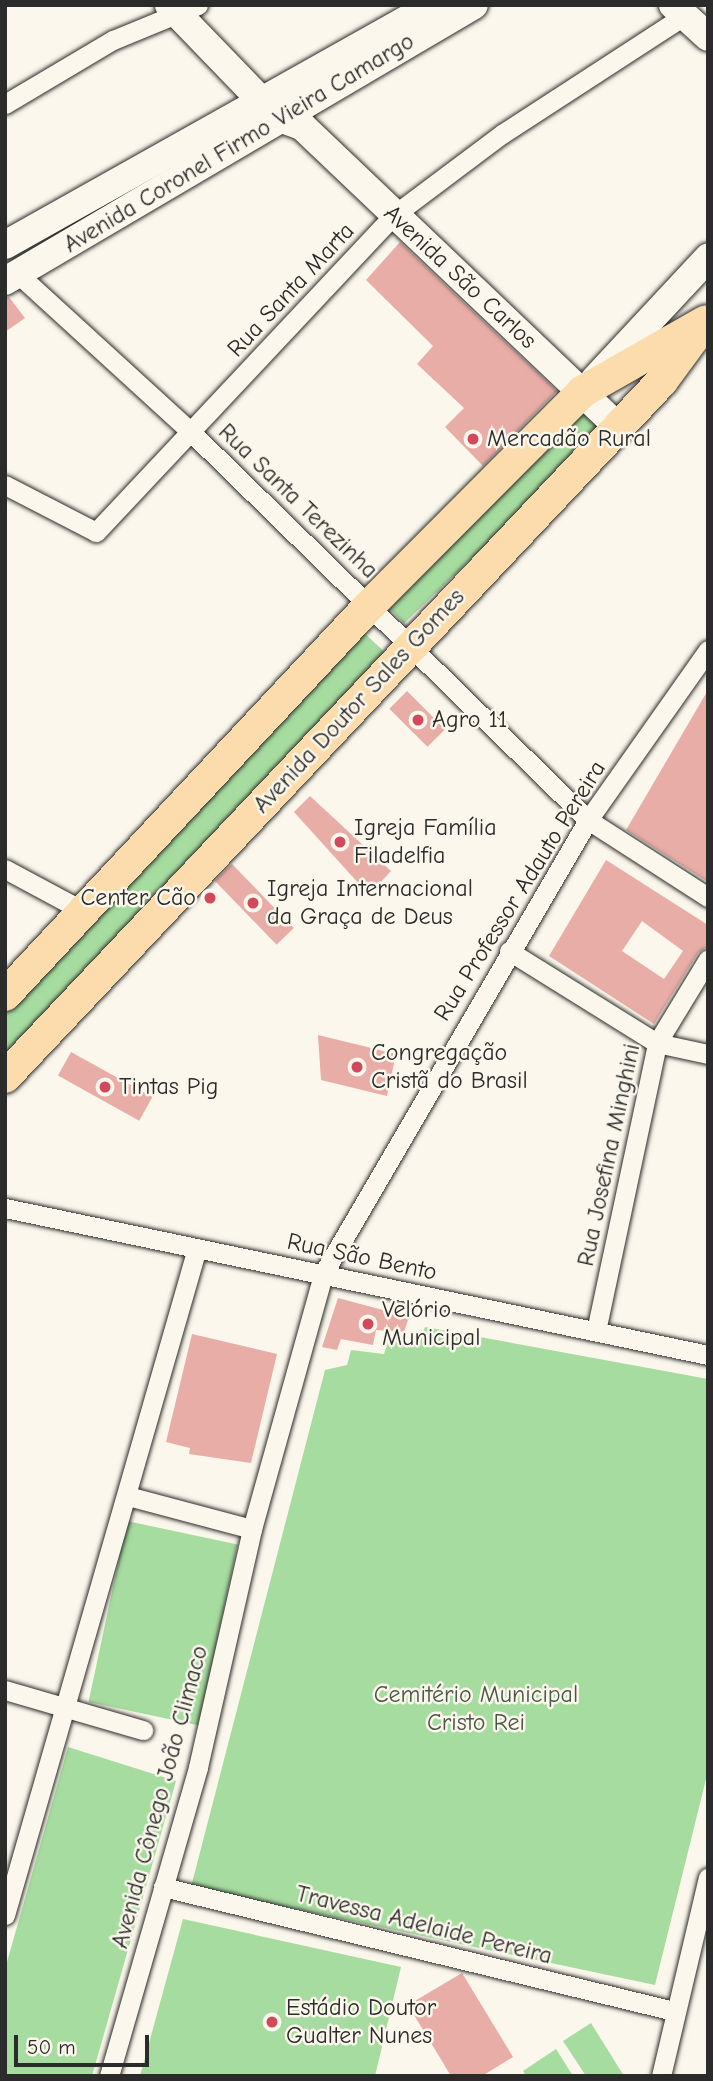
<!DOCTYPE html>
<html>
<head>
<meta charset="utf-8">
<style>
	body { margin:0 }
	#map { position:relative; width:713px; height:2081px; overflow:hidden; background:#fbf7ec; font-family:"Comic Neue",sans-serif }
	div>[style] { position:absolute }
	.green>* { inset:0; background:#a6dc9f; transform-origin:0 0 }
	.building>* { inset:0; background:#e8ada6; transform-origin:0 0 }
	.roads { filter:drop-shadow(0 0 2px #2b2b2b) drop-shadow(0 0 2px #2b2b2b) }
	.street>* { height:19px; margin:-9.5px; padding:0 9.5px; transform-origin:9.5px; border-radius:9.5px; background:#fbf7ec }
	.secondary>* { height:28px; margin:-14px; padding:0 14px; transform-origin:14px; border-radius:14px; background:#fbf7ec }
	.primary>* { height:32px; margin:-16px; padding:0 16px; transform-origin:16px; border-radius:16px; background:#fcdcac }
	.dots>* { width:19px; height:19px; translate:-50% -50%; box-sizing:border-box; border:4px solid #fbf7ec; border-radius:50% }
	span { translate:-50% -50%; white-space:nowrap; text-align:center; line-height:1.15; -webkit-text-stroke:5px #fbf7ec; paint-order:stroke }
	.street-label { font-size:24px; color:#2b2b2b }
	.poi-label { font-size:24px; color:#2b2b2b }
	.left { translate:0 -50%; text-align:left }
	.right { translate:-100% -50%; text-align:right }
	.park-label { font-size:24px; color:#4a5748 }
	.frame { position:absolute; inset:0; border:7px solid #2b2b2b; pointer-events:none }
	.scale { position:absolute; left:14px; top:2035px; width:135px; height:32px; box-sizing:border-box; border:4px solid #2b2b2b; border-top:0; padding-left:9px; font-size:21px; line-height:24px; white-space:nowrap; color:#2b2b2b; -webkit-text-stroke:5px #fbf7ec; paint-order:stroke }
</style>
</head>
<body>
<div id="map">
	<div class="green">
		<div style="left:581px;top:408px;width:32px;height:277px;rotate:46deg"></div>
		<div style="clip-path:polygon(363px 632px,388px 655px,5px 1070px,5px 1012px)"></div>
		<div style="clip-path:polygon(425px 1327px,708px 1379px,708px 1771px,655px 1985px,191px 1887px,325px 1370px,347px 1365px,351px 1350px,384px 1354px,389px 1339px,418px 1346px)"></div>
		<div style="left:127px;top:1521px;width:113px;height:185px;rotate:12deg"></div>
		<div style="clip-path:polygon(68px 1747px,176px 1781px,92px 2076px,5px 2076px,5px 1969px)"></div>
		<div style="clip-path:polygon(183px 1919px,401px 1967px,375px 2076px,140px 2076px)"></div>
		<div style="clip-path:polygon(591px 2023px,624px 2076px,586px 2076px,563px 2041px)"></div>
		<div style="clip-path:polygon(556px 2049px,573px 2076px,526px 2076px,523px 2071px)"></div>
	</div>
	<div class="building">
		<div style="clip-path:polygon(400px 242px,557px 391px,483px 466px,445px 427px,464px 408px,417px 364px,433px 346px,366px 280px)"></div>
		<div style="clip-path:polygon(9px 297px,25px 318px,5px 332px,5px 298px)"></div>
		<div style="clip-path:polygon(708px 690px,708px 882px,626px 830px)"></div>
		<div style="left:407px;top:691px;width:54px;height:25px;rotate:45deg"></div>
		<div style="clip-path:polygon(310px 796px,391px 871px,369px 895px,294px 812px)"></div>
		<div style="clip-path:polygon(evenodd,606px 860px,708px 925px,708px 946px,698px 953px,654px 1024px,549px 956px,606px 860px,642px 921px,683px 951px,664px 979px,622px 951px,642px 921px)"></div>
		<div style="left:232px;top:864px;width:89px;height:24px;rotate:46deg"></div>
		<div style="clip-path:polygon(318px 1035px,396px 1054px,387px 1096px,321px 1080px)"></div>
		<div style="left:71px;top:1052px;width:93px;height:27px;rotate:29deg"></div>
		<div style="clip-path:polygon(338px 1298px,409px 1317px,404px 1332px,376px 1330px,373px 1345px,341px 1339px,337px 1350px,322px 1347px)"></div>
		<div style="clip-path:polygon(192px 1334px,277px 1354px,251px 1463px,189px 1454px,190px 1448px,166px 1442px)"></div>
		<div style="clip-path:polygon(462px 1973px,513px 2057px,482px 2076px,451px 2076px,408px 2005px)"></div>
	</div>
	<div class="roads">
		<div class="street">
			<div style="left:5px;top:104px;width:126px;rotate:-30.7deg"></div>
			<div style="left:113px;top:40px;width:92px;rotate:-22.4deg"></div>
			<div style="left:18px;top:274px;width:234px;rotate:42.4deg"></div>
			<div style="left:191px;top:432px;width:555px;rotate:44.34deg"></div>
			<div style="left:588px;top:820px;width:143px;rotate:32.7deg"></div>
			<div style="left:5px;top:485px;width:102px;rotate:27.3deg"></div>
			<div style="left:96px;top:532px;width:435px;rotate:-46.8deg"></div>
			<div style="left:394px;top:215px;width:135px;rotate:-36.9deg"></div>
			<div style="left:502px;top:134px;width:217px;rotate:-33deg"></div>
			<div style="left:5px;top:869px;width:89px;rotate:28.3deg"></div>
			<div style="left:509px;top:951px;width:174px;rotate:31.9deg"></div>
			<div style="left:657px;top:1043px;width:52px;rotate:12.2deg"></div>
			<div style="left:5px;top:1208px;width:718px;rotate:11.81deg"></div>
			<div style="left:596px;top:1331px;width:294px;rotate:-78deg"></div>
			<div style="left:657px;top:1043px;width:98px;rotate:-58.7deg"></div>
			<div style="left:128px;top:1496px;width:128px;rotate:14.9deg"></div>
			<div style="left:5px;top:1690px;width:144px;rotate:16.2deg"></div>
			<div style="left:163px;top:1887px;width:526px;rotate:13.64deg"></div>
			<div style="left:5px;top:1915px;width:694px;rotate:-73.94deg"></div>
			<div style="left:109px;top:2076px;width:322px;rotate:-73.9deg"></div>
			<div style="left:198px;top:1767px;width:244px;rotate:-77.2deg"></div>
			<div style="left:252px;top:1529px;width:265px;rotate:-74.4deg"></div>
			<div style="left:323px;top:1274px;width:526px;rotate:-59.73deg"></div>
			<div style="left:588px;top:820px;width:208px;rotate:-54.8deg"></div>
			<div style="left:661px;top:2076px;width:204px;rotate:-76.7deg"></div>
		</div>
		<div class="secondary">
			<div style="left:169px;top:5px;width:156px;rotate:46deg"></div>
			<div style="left:277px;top:117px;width:27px;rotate:20deg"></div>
			<div style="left:302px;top:126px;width:436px;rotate:43.6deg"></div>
			<div style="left:673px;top:5px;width:47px;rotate:42.4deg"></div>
			<div style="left:5px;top:245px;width:491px;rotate:-29.3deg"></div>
			<div style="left:5px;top:281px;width:544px;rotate:-30.48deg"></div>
			<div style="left:595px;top:379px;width:166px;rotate:-47deg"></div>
		</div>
		<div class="primary">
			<div style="left:5px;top:995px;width:534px;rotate:-46.9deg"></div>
			<div style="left:370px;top:605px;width:301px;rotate:-45.1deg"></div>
			<div style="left:582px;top:392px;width:137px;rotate:-29.7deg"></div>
			<div style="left:5px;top:1077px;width:957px;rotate:-46.65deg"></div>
			<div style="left:662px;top:381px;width:74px;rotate:-53.7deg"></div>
		</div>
	</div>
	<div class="dots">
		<div style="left:473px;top:439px;background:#d1495b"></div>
		<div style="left:418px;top:720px;background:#d1495b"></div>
		<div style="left:340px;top:842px;background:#d1495b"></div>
		<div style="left:210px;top:898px;background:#d1495b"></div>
		<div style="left:253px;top:903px;background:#d1495b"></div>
		<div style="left:357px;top:1067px;background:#d1495b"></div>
		<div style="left:105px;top:1087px;background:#d1495b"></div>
		<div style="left:368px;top:1324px;background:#d1495b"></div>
		<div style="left:272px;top:2022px;background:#d1495b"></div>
	</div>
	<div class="street-label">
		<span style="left:239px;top:143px;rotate:-31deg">Avenida Coronel Firmo Vieira Camargo</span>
		<span style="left:460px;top:277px;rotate:43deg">Avenida São Carlos</span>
		<span style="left:291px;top:290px;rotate:-47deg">Rua Santa Marta</span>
		<span style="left:298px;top:501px;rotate:44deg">Rua Santa Terezinha</span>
		<span style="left:359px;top:701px;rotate:-47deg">Avenida Doutor Sales Gomes</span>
		<span style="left:520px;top:891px;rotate:-58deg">Rua Professor Adauto Pereira</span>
		<span style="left:609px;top:1155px;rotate:-78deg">Rua Josefina Minghini</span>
		<span style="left:362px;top:1257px;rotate:12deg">Rua São Bento</span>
		<span style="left:160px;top:1797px;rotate:-75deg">Avenida Cônego João Climaco</span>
		<span style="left:424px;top:1925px;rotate:14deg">Travessa Adelaide Pereira</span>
	</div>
	<div class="poi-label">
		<span class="left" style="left:487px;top:439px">Mercadão Rural</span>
		<span class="left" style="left:432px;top:720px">Agro 11</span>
		<span class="left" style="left:354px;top:842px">Igreja Família<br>Filadelfia</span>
		<span class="left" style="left:267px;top:903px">Igreja Internacional<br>da Graça de Deus</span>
		<span class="right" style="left:196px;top:898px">Center Cão</span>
		<span class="left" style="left:371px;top:1067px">Congregação<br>Cristã do Brasil</span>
		<span class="left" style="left:119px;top:1087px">Tintas Pig</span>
		<span class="left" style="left:382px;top:1324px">Velório<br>Municipal</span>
		<span class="left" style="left:286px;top:2022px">Estádio Doutor<br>Gualter Nunes</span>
	</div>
	<div class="park-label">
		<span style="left:476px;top:1709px">Cemitério Municipal<br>Cristo Rei</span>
	</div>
	<div class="frame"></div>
	<div class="scale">50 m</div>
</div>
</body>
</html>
